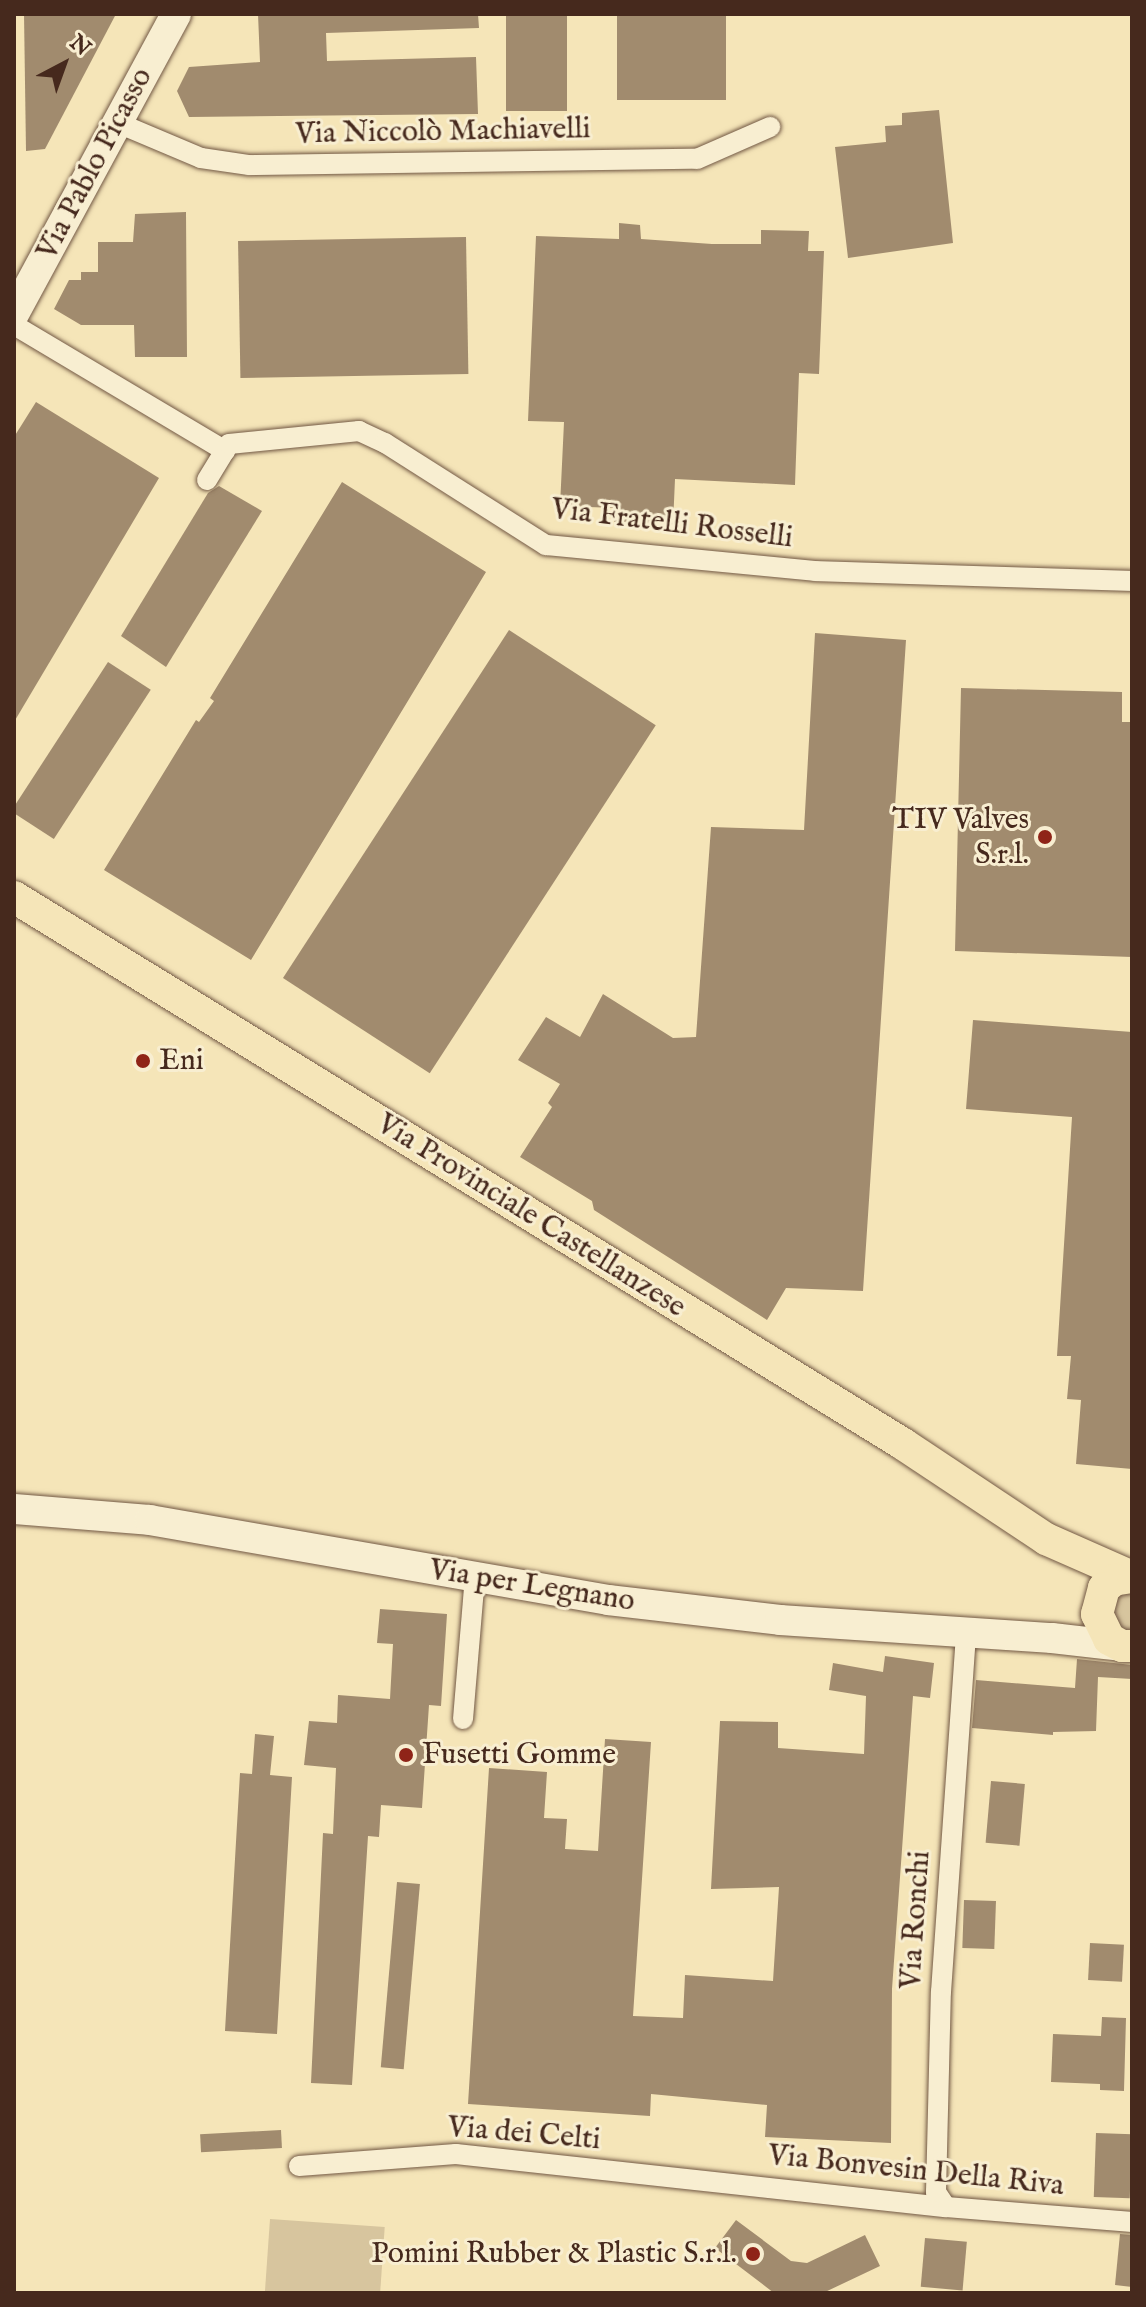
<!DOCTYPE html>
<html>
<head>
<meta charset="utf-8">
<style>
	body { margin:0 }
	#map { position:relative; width:1146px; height:2307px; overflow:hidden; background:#f5e5b8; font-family:"IM FELL English",serif }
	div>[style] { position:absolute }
	.green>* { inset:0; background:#d7c59e; transform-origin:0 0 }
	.building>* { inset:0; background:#a18b6e; transform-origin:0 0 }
	.roads { filter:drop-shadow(0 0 2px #725844) drop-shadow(0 0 2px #725844) }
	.street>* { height:20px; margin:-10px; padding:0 10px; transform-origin:10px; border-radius:10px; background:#f8eed1 }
	.secondary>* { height:30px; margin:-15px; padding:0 15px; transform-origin:15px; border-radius:15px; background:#f8eed1 }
	.primary>* { height:32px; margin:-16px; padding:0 16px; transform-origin:16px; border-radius:16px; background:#f5e5b8 }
	.dots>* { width:22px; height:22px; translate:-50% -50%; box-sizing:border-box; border:4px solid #f8eed1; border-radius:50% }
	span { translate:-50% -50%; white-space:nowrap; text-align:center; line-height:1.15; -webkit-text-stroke:6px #f8eed1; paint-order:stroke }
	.street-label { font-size:30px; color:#46291d }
	.poi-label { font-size:30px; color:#46291d }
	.right { translate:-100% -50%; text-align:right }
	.left { translate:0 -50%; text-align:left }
	.frame { position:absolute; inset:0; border:16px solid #46291d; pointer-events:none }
	.north { position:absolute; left:24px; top:24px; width:80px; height:80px; -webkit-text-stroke:6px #f8eed1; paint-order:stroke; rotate:41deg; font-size:22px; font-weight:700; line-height:32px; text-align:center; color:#46291d }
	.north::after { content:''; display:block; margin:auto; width:28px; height:36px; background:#46291d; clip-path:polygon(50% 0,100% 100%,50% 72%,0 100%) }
</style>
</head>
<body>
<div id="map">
	<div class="green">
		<div style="clip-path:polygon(1132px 1588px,1132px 1635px,1111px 1618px,1116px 1594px)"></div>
		<div style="left:270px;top:2219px;width:115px;height:74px;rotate:4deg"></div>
	</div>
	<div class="building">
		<div style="clip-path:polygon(24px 14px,116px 14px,45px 149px,26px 151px)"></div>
		<div style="clip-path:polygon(258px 14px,478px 14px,479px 28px,326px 33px,327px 61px,476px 57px,478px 114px,189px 117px,177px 91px,189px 67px,260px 62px)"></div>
		<div style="left:506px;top:14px;width:61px;height:97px"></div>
		<div style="left:617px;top:14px;width:109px;height:86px"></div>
		<div style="clip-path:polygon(939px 110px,953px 243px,848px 258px,835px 147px,886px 142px,885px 126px,902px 125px,902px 113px)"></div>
		<div style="clip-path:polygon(186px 212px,187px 357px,135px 357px,134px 325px,81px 325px,54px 309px,69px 280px,81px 280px,81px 272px,98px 272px,98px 242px,133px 242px,135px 214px)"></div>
		<div style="clip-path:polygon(619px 223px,640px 225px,641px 239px,712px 244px,761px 244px,761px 230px,809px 231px,808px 251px,824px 251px,819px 374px,799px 373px,795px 485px,675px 479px,673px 525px,614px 522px,617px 508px,560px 506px,564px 422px,528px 421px,536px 236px,619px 239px)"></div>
		<div style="left:466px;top:237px;width:137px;height:228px;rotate:89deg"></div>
		<div style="clip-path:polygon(36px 402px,159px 478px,14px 722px,14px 437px)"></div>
		<div style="clip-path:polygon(342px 482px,486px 572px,251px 960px,104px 870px,196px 720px,199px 722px,214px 701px,210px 698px)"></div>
		<div style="clip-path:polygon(219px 486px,262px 511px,166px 667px,121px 636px,208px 493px)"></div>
		<div style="left:509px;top:630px;width:175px;height:415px;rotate:33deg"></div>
		<div style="clip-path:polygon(815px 633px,906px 640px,863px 1291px,786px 1288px,767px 1320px,594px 1210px,592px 1201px,520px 1157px,552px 1107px,548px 1103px,560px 1084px,518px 1060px,546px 1017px,580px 1037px,603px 994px,673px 1038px,696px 1037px,711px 827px,804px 830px)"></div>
		<div style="left:108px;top:662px;width:51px;height:178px;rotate:33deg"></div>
		<div style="clip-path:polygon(961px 688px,1122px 692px,1122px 722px,1132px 722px,1132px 957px,955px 951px)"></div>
		<div style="clip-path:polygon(973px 1020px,1132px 1032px,1132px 1469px,1076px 1464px,1081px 1400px,1067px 1399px,1071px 1356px,1057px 1356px,1072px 1117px,966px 1109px)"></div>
		<div style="clip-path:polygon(380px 1609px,447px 1614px,441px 1706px,429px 1705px,422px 1808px,381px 1805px,379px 1837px,368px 1836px,352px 2085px,311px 2083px,323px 1833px,333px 1834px,336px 1768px,304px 1765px,309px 1721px,337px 1723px,338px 1695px,390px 1699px,393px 1644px,377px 1643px)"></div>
		<div style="clip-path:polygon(885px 1656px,934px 1663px,930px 1698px,913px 1696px,892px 1989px,891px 2143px,765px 2137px,767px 2105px,651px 2094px,650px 2116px,468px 2104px,489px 1768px,547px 1772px,544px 1818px,567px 1819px,565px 1849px,598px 1851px,605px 1739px,651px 1742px,633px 2016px,683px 2018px,685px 1975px,773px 1981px,779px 1887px,711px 1889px,720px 1721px,778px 1722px,778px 1748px,864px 1754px,866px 1696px,829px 1690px,833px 1663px,883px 1672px)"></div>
		<div style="clip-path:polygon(1077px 1659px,1132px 1665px,1132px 1679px,1098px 1677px,1096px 1731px,1053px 1732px,1053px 1735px,972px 1728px,976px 1680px,1075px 1688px)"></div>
		<div style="clip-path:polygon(255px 1734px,274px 1736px,270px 1775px,292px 1777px,277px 2034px,225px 2031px,240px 1773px,252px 1774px)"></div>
		<div style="left:991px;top:1781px;width:34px;height:62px;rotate:5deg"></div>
		<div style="left:397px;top:1882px;width:23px;height:186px;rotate:5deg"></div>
		<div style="left:964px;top:1900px;width:32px;height:48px;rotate:2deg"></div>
		<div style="left:1090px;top:1943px;width:34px;height:37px;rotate:3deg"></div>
		<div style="clip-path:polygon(1102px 2017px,1126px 2018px,1124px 2091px,1100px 2090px,1100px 2084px,1051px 2082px,1053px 2034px,1101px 2036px)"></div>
		<div style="left:281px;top:2130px;width:18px;height:81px;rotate:87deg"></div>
		<div style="left:1096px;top:2133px;width:36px;height:64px;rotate:2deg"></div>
		<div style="clip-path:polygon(736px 2220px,791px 2261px,807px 2263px,865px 2235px,880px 2266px,823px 2293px,774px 2293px,715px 2248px)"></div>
		<div style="clip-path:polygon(1120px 2234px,1132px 2235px,1132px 2287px,1115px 2285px)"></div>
		<div style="left:925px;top:2238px;width:42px;height:49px;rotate:5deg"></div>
	</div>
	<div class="roads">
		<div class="street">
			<div style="left:118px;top:123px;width:90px;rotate:22.9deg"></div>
			<div style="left:201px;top:158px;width:49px;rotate:8.3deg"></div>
			<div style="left:249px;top:165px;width:448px;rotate:-0.8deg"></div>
			<div style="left:697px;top:159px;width:80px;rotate:-23.7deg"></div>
			<div style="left:14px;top:325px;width:246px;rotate:30.8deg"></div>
			<div style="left:207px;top:480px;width:42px;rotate:-58.6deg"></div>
			<div style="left:229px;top:444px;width:131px;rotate:-5.7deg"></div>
			<div style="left:359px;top:431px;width:29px;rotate:25deg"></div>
			<div style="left:385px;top:443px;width:191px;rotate:32.4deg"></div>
			<div style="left:546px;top:545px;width:270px;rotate:5.5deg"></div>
			<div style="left:815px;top:571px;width:317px;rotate:1.8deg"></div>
			<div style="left:463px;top:1719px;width:143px;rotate:-85.2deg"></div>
			<div style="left:299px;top:2166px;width:157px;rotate:-4.4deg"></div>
			<div style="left:456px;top:2154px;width:493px;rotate:6.2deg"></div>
			<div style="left:946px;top:2207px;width:187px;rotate:4.6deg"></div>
			<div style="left:946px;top:2207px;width:18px;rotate:-124deg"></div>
			<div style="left:936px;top:2192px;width:200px;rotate:-88.6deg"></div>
			<div style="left:941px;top:1992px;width:359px;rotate:-86deg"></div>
		</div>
		<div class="secondary">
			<div style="left:14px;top:314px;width:341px;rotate:-61.6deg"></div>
			<div style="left:14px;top:1509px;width:136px;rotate:4.6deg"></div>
			<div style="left:150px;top:1520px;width:465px;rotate:9.9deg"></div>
			<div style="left:608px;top:1600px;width:173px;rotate:6.6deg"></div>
			<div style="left:780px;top:1620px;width:273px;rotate:3.8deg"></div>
			<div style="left:1052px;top:1638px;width:70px;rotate:6.5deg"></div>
		</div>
		<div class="primary">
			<div style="left:14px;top:897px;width:1044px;rotate:31.6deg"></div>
			<div style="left:903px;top:1444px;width:172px;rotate:33.6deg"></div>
			<div style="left:1046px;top:1539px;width:94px;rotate:23.8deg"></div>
			<div style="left:1132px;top:1577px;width:18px;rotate:171deg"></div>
			<div style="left:1114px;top:1580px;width:13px;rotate:141deg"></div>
			<div style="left:1104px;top:1588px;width:27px;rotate:105deg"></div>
			<div style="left:1097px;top:1614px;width:28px;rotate:64deg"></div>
			<div style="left:1109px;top:1639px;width:15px;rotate:28deg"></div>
			<div style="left:1122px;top:1646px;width:10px"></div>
		</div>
	</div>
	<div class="dots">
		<div style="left:1045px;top:837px;background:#8f2418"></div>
		<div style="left:143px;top:1061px;background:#8f2418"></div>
		<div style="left:406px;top:1755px;background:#8f2418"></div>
		<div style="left:753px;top:2254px;background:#8f2418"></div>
	</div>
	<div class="street-label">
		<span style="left:443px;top:132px;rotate:-1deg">Via Niccolò Machiavelli</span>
		<span style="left:95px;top:164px;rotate:-62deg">Via Pablo Picasso</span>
		<span style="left:672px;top:524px;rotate:7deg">Via Fratelli Rosselli</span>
		<span style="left:531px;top:1216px;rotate:32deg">Via Provinciale Castellanzese</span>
		<span style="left:532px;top:1586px;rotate:9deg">Via per Legnano</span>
		<span style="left:916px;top:1920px;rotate:-86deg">Via Ronchi</span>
		<span style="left:524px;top:2134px;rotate:5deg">Via dei Celti</span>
		<span style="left:916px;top:2171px;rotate:6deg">Via Bonvesin Della Riva</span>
	</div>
	<div class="poi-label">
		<span class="right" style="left:1029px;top:837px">TIV Valves<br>S.r.l.</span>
		<span class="left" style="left:159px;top:1061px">Eni</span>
		<span class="left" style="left:422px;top:1755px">Fusetti Gomme</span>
		<span class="right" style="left:737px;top:2254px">Pomini Rubber &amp; Plastic S.r.l.</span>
	</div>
	<div class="frame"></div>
	<div class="north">N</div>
</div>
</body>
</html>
